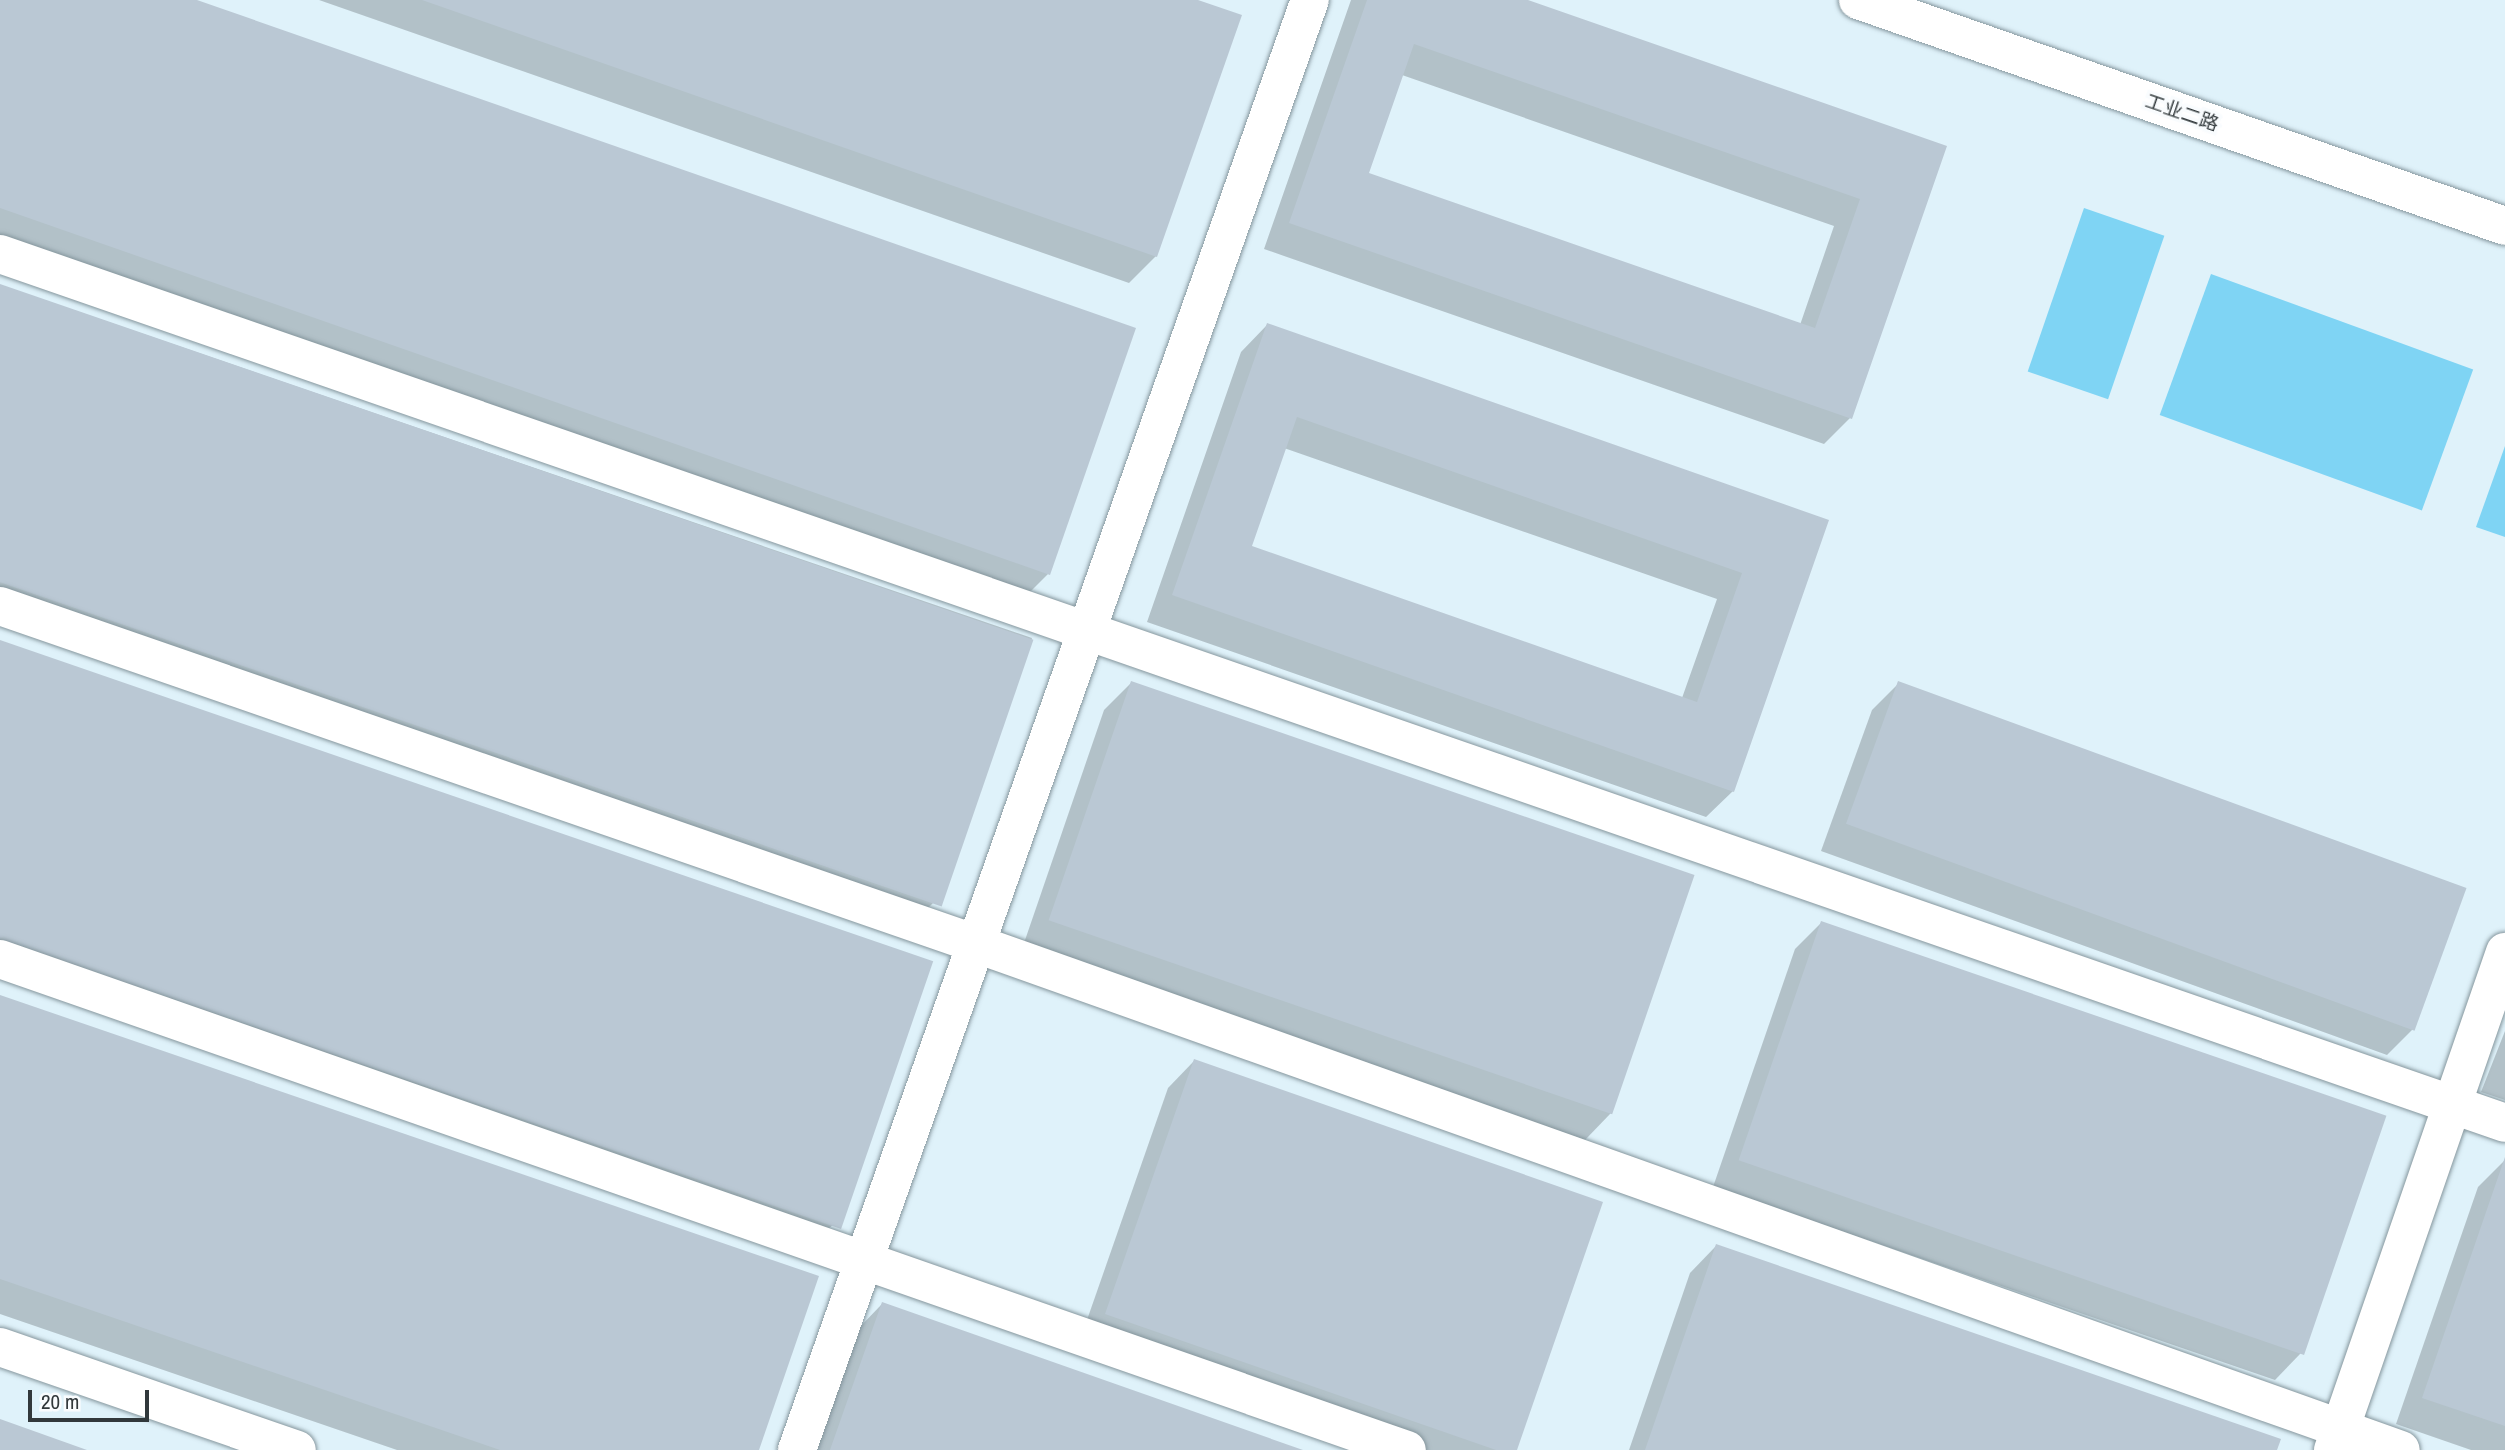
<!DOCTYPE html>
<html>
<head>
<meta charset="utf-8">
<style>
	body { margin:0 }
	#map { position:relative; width:2505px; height:1450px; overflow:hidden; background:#dff2fa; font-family:"Archivo Narrow","Noto Sans SC",sans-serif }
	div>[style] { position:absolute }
	.green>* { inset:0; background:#7fd4f4; transform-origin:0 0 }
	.shadow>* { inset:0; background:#0003 }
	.building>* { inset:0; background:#bac8d4; transform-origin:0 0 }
	.roads { filter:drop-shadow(0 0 2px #85969d) drop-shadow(0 0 2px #85969d) }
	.minor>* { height:38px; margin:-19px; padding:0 19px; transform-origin:19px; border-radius:19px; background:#fff }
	span { translate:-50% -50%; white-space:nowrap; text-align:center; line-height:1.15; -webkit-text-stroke:7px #f9fcfe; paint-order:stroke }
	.street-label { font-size:19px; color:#31383b }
	.scale { position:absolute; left:28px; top:1390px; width:121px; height:32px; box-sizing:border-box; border:4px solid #31383b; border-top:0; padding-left:9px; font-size:21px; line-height:24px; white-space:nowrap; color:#31383b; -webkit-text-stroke:5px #f9fcfe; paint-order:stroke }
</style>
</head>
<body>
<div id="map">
	<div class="green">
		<div style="left:2084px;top:208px;width:85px;height:173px;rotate:19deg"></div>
		<div style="left:2211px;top:274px;width:279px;height:150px;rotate:20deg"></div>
		<div style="clip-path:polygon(2505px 446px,2505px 537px,2476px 527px)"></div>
	</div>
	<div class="shadow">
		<div style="clip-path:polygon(0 0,192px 0,1048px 574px,1022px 600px,0 243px)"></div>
		<div style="clip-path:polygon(319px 0,1193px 0,1156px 256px,1129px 283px)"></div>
		<div style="clip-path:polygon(evenodd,1351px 0,1523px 0,1945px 147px,1850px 418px,1824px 444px,1264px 249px,1351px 0,1402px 75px,1834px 226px,1800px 325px,1367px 174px,1402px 75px)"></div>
		<div style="clip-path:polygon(0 285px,1032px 638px,946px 890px,920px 916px,0 601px)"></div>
		<div style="clip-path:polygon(evenodd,1267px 325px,1827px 521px,1733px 791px,1706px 817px,1147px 622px,1241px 352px,1267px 325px,1284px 448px,1717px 599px,1682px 698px,1250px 547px,1284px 448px)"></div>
		<div style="clip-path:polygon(0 642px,845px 1212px,819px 1239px,0 958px)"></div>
		<div style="clip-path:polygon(1131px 683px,1611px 1113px,1585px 1140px,1023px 946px,1104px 710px)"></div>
		<div style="clip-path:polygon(1899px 683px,2414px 1028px,2387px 1055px,1821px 851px,1872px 710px)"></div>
		<div style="clip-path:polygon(1821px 923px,2301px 1353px,2275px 1380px,1713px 1187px,1795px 949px)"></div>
		<div style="clip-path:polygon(0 997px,757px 1450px,397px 1450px,0 1314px)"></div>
		<div style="clip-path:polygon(2505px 1031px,2505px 1100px,2481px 1092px)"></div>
		<div style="clip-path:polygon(1194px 1061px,1515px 1450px,1394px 1450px,1080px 1340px,1168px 1088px)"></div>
		<div style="clip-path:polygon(2505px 1160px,2505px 1450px,2471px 1450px,2396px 1424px,2478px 1187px)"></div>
		<div style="clip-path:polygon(1716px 1246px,2275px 1450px,1629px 1450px,1690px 1273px)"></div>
		<div style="clip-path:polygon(882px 1304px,1299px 1450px,813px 1450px,856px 1331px)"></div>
	</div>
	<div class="building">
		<div style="clip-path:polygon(0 0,197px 0,1136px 328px,1050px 575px,0 208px)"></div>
		<div style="clip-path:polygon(422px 0,1198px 0,1242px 15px,1157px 257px)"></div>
		<div style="clip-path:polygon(evenodd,1367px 0,1528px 0,1947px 146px,1852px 419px,1289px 223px,1367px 0,1414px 44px,1860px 199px,1815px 328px,1369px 173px,1414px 44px)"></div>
		<div style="left:0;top:284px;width:1093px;height:282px;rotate:19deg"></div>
		<div style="clip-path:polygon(evenodd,1267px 323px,1829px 520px,1734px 792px,1172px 595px,1267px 323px,1297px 417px,1742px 573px,1697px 702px,1252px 546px,1297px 417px)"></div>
		<div style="left:0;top:640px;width:987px;height:283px;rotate:19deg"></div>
		<div style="left:1131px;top:681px;width:596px;height:253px;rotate:19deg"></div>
		<div style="left:1898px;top:681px;width:605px;height:152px;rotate:20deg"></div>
		<div style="left:1821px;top:921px;width:598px;height:253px;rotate:19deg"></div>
		<div style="clip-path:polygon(0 995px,819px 1276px,759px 1450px,500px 1450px,0 1279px)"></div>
		<div style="clip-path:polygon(1194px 1059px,1603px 1202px,1517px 1450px,1496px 1450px,1105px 1314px)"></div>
		<div style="clip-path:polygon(2505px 1157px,2505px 1426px,2422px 1398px)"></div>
		<div style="clip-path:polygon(1716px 1244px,2281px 1439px,2277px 1450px,1645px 1450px)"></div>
		<div style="clip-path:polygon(882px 1302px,1303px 1450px,830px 1450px)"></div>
		<div style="clip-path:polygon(0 1419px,87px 1450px,0 1450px)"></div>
	</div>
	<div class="roads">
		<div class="minor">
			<div style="left:1858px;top:0;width:685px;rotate:19.25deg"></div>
			<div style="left:0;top:254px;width:2651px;rotate:19.13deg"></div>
			<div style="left:0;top:606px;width:1031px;rotate:19.09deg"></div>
			<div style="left:974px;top:943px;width:1514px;rotate:19.56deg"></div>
			<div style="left:0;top:959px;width:1490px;rotate:19.24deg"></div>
			<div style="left:0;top:1347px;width:314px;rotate:19.1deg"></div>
			<div style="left:797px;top:1450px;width:1538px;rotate:-70.52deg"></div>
			<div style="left:2333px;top:1450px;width:527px;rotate:-70.95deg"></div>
		</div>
	</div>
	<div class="street-label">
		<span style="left:2182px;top:113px;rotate:19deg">工业二路</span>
	</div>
	<div class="scale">20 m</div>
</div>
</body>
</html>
